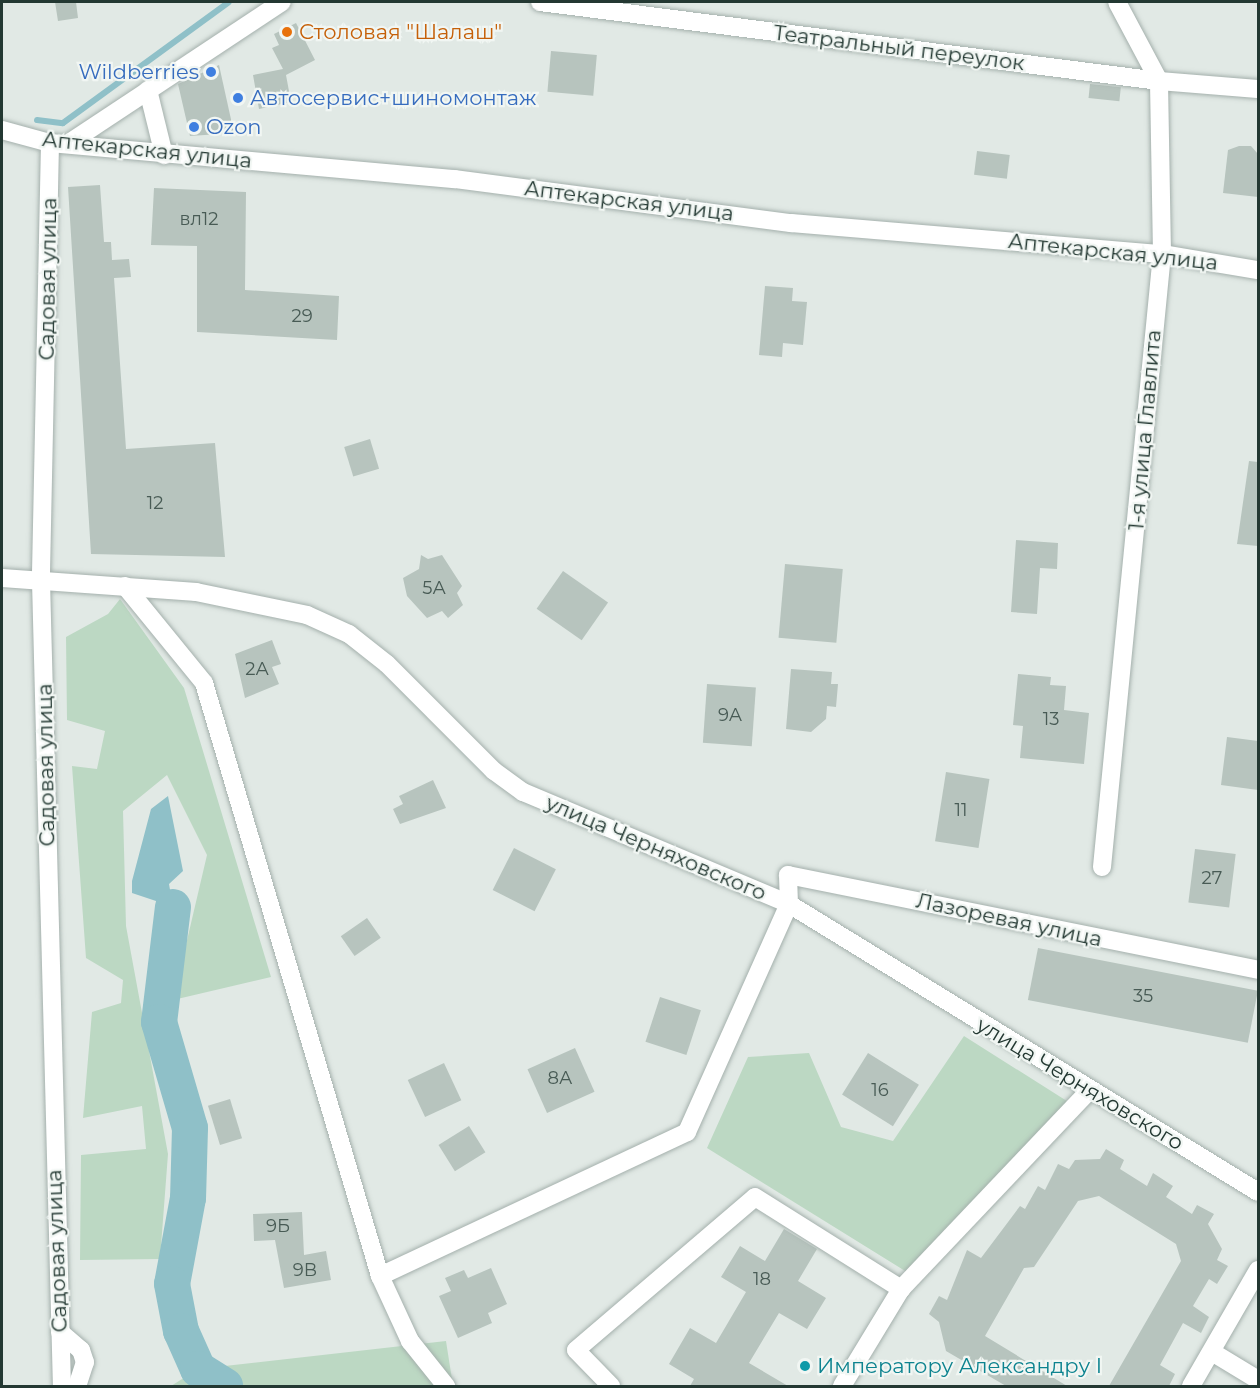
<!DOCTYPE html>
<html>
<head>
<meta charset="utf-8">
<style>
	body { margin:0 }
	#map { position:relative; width:1260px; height:1388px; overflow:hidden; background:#e1e9e5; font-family:Montserrat,sans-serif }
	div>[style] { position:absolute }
	.green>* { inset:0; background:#bcd8c3 }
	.water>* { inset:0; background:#8fc0c8 }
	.stream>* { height:6px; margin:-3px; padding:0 3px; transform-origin:3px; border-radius:3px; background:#8fc0c8 }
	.river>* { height:36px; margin:-18px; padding:0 18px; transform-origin:18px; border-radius:18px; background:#8fc0c8 }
	.building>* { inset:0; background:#b7c4be; transform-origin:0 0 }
	.roads { filter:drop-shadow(0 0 2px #a4b0ac) drop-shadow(0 0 2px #a4b0ac) }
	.minor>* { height:18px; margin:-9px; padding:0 9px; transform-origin:9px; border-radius:9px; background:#fff }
	.dots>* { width:16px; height:16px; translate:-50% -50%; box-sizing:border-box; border:3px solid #f1f6f3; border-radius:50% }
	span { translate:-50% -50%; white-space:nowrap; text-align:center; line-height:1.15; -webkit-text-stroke:4.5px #f1f6f3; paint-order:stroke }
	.number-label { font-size:18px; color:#485b55 }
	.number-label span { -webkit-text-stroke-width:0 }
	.food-label { font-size:21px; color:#c56008 }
	.left { translate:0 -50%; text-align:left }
	.street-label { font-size:21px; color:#233832 }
	.shop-label { font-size:21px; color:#366cbe }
	.right { translate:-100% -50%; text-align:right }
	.culture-label { font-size:21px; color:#0d838f }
	.frame { position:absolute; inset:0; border:3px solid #233832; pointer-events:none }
</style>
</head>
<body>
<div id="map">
	<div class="green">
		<div style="clip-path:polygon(120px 599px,184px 688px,271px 977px,173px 1000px,207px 855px,167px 775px,123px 811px,126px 926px,168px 1154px,160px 1259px,80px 1260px,81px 1155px,146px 1149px,142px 1106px,83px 1118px,92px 1012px,121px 1003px,123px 980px,86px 958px,72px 766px,97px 769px,105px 731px,67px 720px,66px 637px,108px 614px)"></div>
		<div style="clip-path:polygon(964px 1036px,1070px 1103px,910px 1274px,707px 1148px,748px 1057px,809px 1053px,841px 1127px,893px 1141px)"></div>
		<div style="clip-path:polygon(446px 1341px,453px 1386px,171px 1386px,198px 1369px)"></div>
	</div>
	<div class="water">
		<div style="clip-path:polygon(168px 796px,183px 871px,169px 884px,173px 907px,159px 917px,156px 901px,132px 893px,132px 881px,151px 809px)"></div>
	</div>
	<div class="stream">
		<div style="left:37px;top:120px;width:26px;rotate:7deg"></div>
		<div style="left:63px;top:123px;width:205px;rotate:-36.1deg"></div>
	</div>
	<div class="river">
		<div style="left:173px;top:907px;width:116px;rotate:96.9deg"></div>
		<div style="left:159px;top:1022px;width:110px;rotate:73.7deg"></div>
		<div style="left:190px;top:1128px;width:70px;rotate:91.6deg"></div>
		<div style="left:188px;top:1198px;width:87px;rotate:100.5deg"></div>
		<div style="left:172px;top:1284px;width:48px;rotate:79.2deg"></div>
		<div style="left:181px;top:1331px;width:42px;rotate:65.9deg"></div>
		<div style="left:198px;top:1369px;width:32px;rotate:32deg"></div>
	</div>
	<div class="building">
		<div style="clip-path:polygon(55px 2px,76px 2px,78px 18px,58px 21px)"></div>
		<div style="clip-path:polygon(296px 23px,315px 60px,286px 75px,291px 102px,259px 109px,253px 75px,283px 69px,272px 48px,279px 45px,274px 34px)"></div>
		<div style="left:551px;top:51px;width:46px;height:41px;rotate:5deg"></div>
		<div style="clip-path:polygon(219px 65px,234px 133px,190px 136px,178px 84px)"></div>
		<div style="left:1090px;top:84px;width:31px;height:14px;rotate:6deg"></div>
		<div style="clip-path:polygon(1239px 146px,1251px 146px,1258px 154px,1258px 197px,1223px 193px,1228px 150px)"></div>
		<div style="left:977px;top:151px;width:33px;height:24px;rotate:7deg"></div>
		<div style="clip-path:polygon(100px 185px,104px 242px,111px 242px,112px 260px,129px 259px,131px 277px,114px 278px,126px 449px,215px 443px,225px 557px,91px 554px,68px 187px)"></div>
		<div style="clip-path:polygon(154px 188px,246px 192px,245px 290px,339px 296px,337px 340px,197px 332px,197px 246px,151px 245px)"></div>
		<div style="clip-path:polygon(765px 286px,793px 288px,792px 301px,807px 302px,803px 345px,783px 343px,782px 357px,759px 355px)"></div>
		<div style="left:370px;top:439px;width:31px;height:27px;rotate:73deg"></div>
		<div style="clip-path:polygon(1249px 461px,1258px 462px,1258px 546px,1237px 544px)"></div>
		<div style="clip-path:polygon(1016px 540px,1058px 543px,1057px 569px,1040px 568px,1037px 614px,1011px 612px)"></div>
		<div style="clip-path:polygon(421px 555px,428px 559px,442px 555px,462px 586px,457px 593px,463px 605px,448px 618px,442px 611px,427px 618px,407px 596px,403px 578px,419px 569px)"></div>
		<div style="left:785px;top:564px;width:58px;height:74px;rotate:5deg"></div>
		<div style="left:563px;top:571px;width:55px;height:46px;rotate:35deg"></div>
		<div style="clip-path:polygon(272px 640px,281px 664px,272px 667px,279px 684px,245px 698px,235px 654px)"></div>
		<div style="clip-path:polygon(791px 669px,832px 672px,831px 684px,838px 684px,836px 707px,827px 706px,826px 719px,811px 732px,786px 729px)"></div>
		<div style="clip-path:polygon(1018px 674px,1051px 677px,1050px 685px,1066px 686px,1064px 710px,1089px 713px,1084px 764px,1020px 758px,1023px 726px,1013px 725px)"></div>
		<div style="left:707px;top:684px;width:49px;height:59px;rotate:4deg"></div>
		<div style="clip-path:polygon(1227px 737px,1258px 741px,1258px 790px,1221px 785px)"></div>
		<div style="left:946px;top:772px;width:44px;height:70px;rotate:9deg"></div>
		<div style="clip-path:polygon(433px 780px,446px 808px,400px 824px,393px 809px,403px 804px,399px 796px)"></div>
		<div style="left:514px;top:848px;width:47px;height:47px;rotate:27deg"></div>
		<div style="left:1195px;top:849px;width:41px;height:54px;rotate:7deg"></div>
		<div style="left:367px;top:918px;width:24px;height:32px;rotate:55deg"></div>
		<div style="left:1038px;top:948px;width:224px;height:53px;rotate:11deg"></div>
		<div style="left:660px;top:997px;width:43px;height:47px;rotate:18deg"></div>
		<div style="left:575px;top:1048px;width:48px;height:52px;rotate:66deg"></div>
		<div style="left:868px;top:1053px;width:60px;height:49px;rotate:32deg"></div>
		<div style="left:444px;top:1063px;width:41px;height:40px;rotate:65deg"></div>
		<div style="left:230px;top:1099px;width:41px;height:23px;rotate:73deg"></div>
		<div style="left:469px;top:1126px;width:31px;height:36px;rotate:58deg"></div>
		<div style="clip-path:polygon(1106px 1149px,1124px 1160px,1120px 1169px,1147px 1186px,1153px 1173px,1173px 1186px,1166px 1197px,1192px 1214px,1197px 1205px,1214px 1214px,1208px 1224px,1222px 1249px,1217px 1260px,1228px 1266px,1217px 1284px,1209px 1279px,1193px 1306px,1209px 1317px,1201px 1333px,1183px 1323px,1160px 1365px,1175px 1374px,1169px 1386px,1109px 1386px,1181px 1261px,1176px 1244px,1099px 1196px,1078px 1201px,1034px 1267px,1024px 1268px,985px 1336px,1067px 1386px,1006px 1386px,946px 1351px,939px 1322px,929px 1314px,939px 1296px,947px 1300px,967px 1250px,981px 1258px,1020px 1206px,1025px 1209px,1038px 1186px,1045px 1190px,1058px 1164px,1069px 1169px,1075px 1160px,1100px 1159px)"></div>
		<div style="clip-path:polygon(302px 1212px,304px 1255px,326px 1251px,331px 1280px,284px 1288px,275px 1240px,254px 1241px,253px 1214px)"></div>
		<div style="clip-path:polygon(784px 1229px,817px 1249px,798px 1281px,826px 1298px,807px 1329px,779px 1313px,749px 1363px,788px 1386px,690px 1386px,694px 1379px,669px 1364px,690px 1328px,716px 1343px,746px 1292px,721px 1277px,740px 1246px,765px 1261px)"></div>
		<div style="clip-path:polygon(491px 1268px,507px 1304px,488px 1313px,492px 1323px,458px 1338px,439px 1296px,451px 1291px,445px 1278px,464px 1270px,468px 1278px)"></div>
	</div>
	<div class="roads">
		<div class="minor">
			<div style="left:540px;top:2px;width:624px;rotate:7.27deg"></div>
			<div style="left:1159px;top:81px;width:99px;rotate:4.6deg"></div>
			<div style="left:148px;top:90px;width:67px;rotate:76.2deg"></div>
			<div style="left:2px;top:130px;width:50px;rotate:15.2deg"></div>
			<div style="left:50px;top:143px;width:407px;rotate:5.1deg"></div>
			<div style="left:455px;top:179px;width:339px;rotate:7.5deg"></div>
			<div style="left:791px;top:223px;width:372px;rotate:4.8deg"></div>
			<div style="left:1162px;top:254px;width:97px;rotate:9.5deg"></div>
			<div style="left:50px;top:143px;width:438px;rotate:91.2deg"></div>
			<div style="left:41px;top:581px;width:805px;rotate:88.51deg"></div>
			<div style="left:69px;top:143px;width:255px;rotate:-33.5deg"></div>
			<div style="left:2px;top:578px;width:195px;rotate:4.1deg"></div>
			<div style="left:196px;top:592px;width:113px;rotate:11.7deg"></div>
			<div style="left:307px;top:615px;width:46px;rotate:24.3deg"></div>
			<div style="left:349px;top:634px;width:48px;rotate:38.3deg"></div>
			<div style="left:387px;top:664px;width:151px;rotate:45deg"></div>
			<div style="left:494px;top:771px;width:36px;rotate:36deg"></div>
			<div style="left:523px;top:792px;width:289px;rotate:22.8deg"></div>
			<div style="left:789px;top:904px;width:550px;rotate:31.55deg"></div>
			<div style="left:125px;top:586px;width:125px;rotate:50.8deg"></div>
			<div style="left:204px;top:683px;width:619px;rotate:73.47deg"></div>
			<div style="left:380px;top:1276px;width:72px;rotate:65.2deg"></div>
			<div style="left:410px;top:1341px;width:58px;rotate:51.3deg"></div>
			<div style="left:1102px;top:867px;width:616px;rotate:-84.41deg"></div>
			<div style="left:1162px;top:254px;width:173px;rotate:-91deg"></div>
			<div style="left:1159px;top:81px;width:89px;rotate:-118deg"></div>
			<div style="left:380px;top:1276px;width:339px;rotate:-25.1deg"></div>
			<div style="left:687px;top:1132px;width:250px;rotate:-65.9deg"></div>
			<div style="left:789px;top:904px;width:29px;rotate:-92deg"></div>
			<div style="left:788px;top:875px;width:480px;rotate:11.4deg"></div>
			<div style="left:60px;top:1332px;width:28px;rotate:41deg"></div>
			<div style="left:81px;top:1350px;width:13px;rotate:72deg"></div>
			<div style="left:85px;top:1362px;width:25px;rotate:108deg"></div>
			<div style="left:1212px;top:1352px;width:54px;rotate:31.3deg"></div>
			<div style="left:611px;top:1386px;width:50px;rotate:-134.2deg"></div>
			<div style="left:576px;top:1350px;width:235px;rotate:-40.5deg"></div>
			<div style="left:755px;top:1197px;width:173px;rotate:32.2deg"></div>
			<div style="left:842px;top:1386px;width:114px;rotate:-58.7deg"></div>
			<div style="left:901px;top:1289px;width:272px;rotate:-46.5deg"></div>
			<div style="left:1191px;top:1386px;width:134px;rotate:-60deg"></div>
		</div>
	</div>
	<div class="dots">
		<div style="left:287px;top:32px;background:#e8710a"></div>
		<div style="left:211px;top:72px;background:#3f7fe0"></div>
		<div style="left:238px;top:98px;background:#3f7fe0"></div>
		<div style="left:194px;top:127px;background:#3f7fe0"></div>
		<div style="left:805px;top:1366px;background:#0f9aa8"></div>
	</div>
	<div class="number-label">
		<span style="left:199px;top:219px">вл12</span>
		<span style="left:302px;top:316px">29</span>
		<span style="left:155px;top:503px">12</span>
		<span style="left:434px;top:588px">5А</span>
		<span style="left:257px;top:669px">2А</span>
		<span style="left:730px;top:715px">9А</span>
		<span style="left:1051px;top:719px">13</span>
		<span style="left:961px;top:810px">11</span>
		<span style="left:1212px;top:878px">27</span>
		<span style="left:1143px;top:996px">35</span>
		<span style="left:560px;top:1078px">8А</span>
		<span style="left:880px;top:1090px">16</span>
		<span style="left:278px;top:1226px">9Б</span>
		<span style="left:305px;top:1270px">9В</span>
		<span style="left:762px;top:1279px">18</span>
	</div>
	<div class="food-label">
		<span class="left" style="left:299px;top:32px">Столовая "Шалаш"</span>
	</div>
	<div class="street-label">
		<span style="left:899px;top:48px;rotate:7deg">Театральный переулок</span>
		<span style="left:147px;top:150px;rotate:6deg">Аптекарская улица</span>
		<span style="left:629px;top:201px;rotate:7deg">Аптекарская улица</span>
		<span style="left:1113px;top:252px;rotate:6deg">Аптекарская улица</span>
		<span style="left:48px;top:279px;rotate:-89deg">Садовая улица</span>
		<span style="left:1145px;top:430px;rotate:-85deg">1-я улица Главлита</span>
		<span style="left:46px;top:765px;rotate:-91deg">Садовая улица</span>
		<span style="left:656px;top:848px;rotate:23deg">улица Черняховского</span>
		<span style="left:1009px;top:920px;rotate:12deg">Лазоревая улица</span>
		<span style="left:1080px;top:1084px;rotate:31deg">улица Черняховского</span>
		<span style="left:57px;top:1251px;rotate:-92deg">Садовая улица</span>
	</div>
	<div class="shop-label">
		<span class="right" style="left:199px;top:72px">Wildberries</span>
		<span class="left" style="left:250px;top:98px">Автосервис+шиномонтаж</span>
		<span class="left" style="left:206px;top:127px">Ozon</span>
	</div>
	<div class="culture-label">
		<span class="left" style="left:817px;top:1366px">Императору Александру I</span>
	</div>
	<div class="frame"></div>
</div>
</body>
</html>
